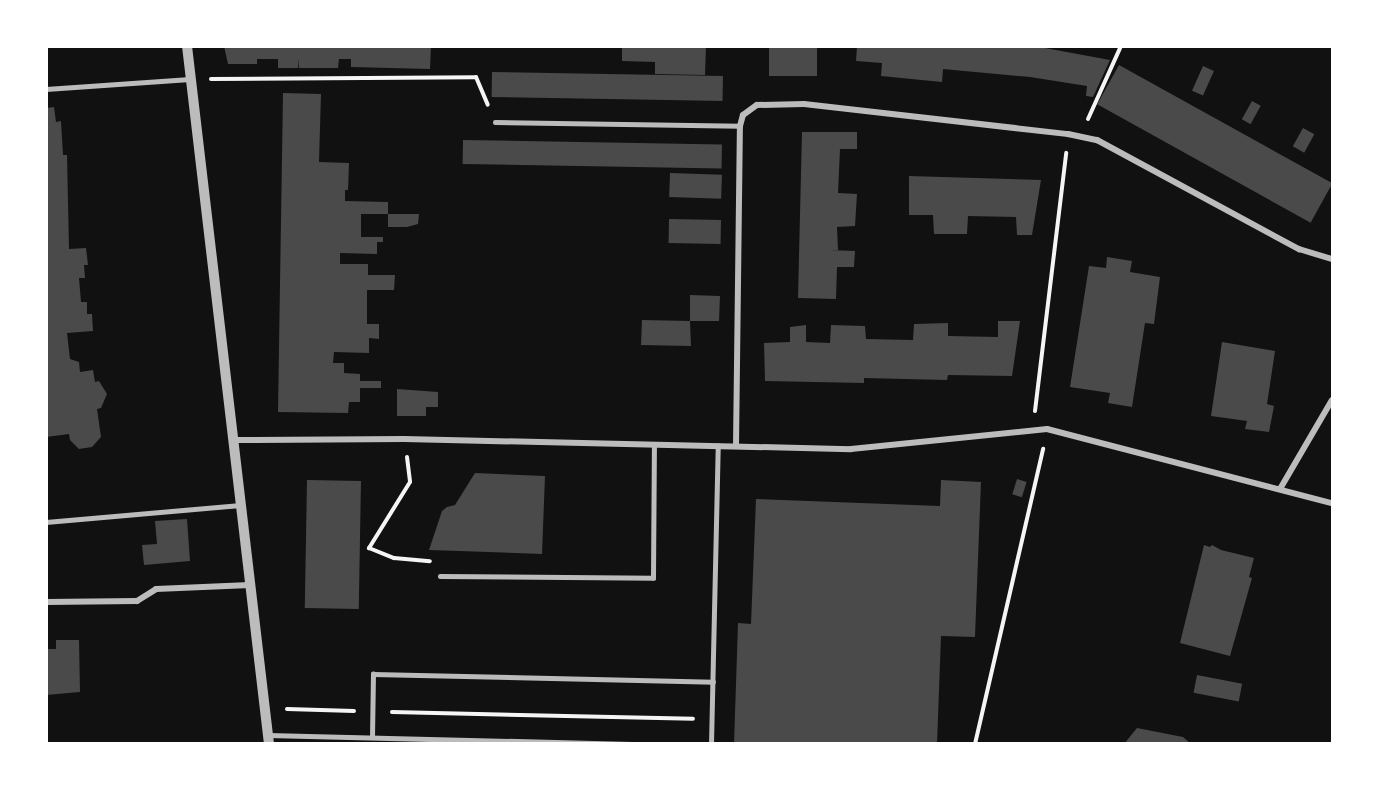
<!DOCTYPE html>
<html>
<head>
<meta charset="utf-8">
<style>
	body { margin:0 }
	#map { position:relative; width:1379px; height:790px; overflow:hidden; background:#111; font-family:Montserrat,sans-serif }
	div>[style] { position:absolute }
	.building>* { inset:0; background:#4a4a4a; transform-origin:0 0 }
	.path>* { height:4px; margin:-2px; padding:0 2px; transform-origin:2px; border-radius:2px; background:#f5f5f5 }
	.service>* { height:4.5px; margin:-2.25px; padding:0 2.25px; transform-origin:2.25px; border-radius:2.25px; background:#bcbcbc }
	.minor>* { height:6px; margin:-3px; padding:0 3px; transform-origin:3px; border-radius:3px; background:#bcbcbc }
	.tertiary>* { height:10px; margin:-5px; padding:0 5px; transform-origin:5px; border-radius:5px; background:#bcbcbc }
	span { translate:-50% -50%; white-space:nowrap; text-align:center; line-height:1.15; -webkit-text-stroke:6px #fff; paint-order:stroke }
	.frame { position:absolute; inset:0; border:48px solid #fff; pointer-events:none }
</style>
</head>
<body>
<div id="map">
	<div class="building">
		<div style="clip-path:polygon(224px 46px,431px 46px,430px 69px,351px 67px,351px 59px,339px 59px,338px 68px,299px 68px,299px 59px,298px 68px,278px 68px,278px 59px,257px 59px,257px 64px,228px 64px)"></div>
		<div style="clip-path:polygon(622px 46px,706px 46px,705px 75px,655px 74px,655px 62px,622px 61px)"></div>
		<div style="left:769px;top:46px;width:48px;height:30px"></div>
		<div style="clip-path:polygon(857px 46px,1034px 46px,1110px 60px,1093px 97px,1086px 96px,1087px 86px,1030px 77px,943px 69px,942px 82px,881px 76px,882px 63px,856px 61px)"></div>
		<div style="left:1119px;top:65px;width:244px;height:45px;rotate:29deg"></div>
		<div style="left:1203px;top:66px;width:12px;height:27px;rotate:24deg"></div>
		<div style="left:492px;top:72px;width:231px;height:25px;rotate:1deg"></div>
		<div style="clip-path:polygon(283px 93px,321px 94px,319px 162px,349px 163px,348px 190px,345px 190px,345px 201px,388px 202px,388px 214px,361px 214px,361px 237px,383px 237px,383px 242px,377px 242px,377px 254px,340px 253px,340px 264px,368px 264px,368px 275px,395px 275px,394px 290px,367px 290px,367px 324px,379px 324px,379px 339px,369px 338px,369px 353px,334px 352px,333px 363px,344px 363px,344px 373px,360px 374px,360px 381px,381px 381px,381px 388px,360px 388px,360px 402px,349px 402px,348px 413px,278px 412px)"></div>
		<div style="left:1252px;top:101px;width:10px;height:21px;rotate:29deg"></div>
		<div style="clip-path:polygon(54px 107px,56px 122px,61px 121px,63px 155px,67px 155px,69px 249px,86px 248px,88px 265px,84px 265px,85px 278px,79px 278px,81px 302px,87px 302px,87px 314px,92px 314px,93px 331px,67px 333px,70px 359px,79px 362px,80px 372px,93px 370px,95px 382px,99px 381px,107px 394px,101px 408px,97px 409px,101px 437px,92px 447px,79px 449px,70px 440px,69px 434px,46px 437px,46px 108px)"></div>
		<div style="left:1303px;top:128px;width:13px;height:21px;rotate:29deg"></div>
		<div style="clip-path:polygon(802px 132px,857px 132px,857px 149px,840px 149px,838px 193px,857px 194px,855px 226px,837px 227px,838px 250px,829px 250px,855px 251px,854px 267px,837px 267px,836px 299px,798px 298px)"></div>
		<div style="left:463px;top:140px;width:259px;height:24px;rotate:1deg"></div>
		<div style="left:670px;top:173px;width:52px;height:24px;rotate:2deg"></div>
		<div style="clip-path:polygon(909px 176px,1041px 180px,1032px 235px,1017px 235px,1016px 217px,968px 216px,967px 234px,934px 234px,933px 215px,909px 215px)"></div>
		<div style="clip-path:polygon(388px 214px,419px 214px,418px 224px,407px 227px,388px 227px)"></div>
		<div style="left:669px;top:219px;width:52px;height:24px;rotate:1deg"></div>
		<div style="clip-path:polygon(1107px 257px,1132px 261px,1130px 272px,1160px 277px,1154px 324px,1145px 323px,1132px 407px,1108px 403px,1110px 393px,1070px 387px,1089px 266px,1106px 268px)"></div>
		<div style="clip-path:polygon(690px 295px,720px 296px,719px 321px,690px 321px,691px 346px,641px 345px,642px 320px,690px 321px)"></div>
		<div style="clip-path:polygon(998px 321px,1020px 321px,1012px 376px,948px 375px,947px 380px,864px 378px,864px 383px,765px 381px,764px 343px,790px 342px,790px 327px,806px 325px,806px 342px,830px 343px,831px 325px,865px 326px,866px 339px,913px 340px,914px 324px,948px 323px,948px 336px,998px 337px)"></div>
		<div style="clip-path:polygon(1222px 342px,1275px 351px,1267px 404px,1274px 406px,1269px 432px,1245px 429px,1247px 421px,1211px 416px)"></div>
		<div style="clip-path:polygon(397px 389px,438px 392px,438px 407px,426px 407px,426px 416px,397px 416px)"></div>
		<div style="clip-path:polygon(475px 473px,545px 476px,542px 554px,429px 550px,442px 511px,447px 507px,455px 505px)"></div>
		<div style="left:1017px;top:479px;width:10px;height:16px;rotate:17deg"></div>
		<div style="left:307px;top:480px;width:54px;height:128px;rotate:1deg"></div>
		<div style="clip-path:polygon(941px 480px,981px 482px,975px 637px,941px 636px,937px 744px,734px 744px,738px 623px,751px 624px,756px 499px,940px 506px)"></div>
		<div style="clip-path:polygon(187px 519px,190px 561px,144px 565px,142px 545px,157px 544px,155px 521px)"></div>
		<div style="clip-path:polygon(1204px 545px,1210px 547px,1212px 545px,1221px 550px,1254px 558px,1249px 577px,1252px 578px,1230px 656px,1180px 643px)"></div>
		<div style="clip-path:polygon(56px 640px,79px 640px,80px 692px,46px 695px,46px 649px,56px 649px)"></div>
		<div style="left:1197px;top:675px;width:46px;height:18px;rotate:11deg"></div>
		<div style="clip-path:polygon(1137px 728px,1183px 737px,1191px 744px,1124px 744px)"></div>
	</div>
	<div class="path">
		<div style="left:211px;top:79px;width:265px;rotate:-0.4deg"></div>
		<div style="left:476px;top:77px;width:30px;rotate:67deg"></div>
		<div style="left:1088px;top:119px;width:80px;rotate:-65.7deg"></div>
		<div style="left:1035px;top:411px;width:260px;rotate:-83.1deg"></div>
		<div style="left:407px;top:457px;width:25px;rotate:83deg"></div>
		<div style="left:410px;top:482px;width:78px;rotate:121.8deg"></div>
		<div style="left:369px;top:548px;width:27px;rotate:22deg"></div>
		<div style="left:394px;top:558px;width:36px;rotate:5deg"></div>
		<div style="left:287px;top:709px;width:67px;rotate:1.7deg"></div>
		<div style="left:392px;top:712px;width:301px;rotate:1.3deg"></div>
		<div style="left:975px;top:744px;width:303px;rotate:-77deg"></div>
	</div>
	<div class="service">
		<div style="left:46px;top:89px;width:144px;rotate:-4deg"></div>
		<div style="left:495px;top:122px;width:245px;rotate:0.9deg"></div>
		<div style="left:46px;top:522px;width:195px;rotate:-5deg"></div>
		<div style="left:440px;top:576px;width:213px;rotate:0.5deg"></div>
		<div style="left:653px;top:578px;width:133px;rotate:-89.6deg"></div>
		<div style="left:268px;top:735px;width:374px;rotate:1.4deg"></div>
		<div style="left:372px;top:737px;width:63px;rotate:-89.1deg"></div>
		<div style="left:373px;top:674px;width:340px;rotate:1.3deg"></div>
		<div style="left:711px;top:744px;width:298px;rotate:-88.7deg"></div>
	</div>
	<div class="minor">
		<div style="left:233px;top:440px;width:171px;rotate:-0.3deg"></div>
		<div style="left:404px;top:439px;width:447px;rotate:1.3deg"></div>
		<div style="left:851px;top:449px;width:197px;rotate:-5.8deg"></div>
		<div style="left:1047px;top:429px;width:294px;rotate:14.6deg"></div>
		<div style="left:736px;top:446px;width:320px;rotate:-89.3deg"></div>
		<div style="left:740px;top:126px;width:11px;rotate:-75deg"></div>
		<div style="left:743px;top:115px;width:17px;rotate:-36deg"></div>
		<div style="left:757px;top:105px;width:47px;rotate:-1.2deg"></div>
		<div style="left:804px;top:104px;width:266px;rotate:6.5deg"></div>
		<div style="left:1068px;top:134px;width:30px;rotate:12deg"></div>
		<div style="left:1097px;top:140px;width:230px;rotate:28.4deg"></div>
		<div style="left:1299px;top:249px;width:34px;rotate:17deg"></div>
		<div style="left:1280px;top:489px;width:103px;rotate:-59.7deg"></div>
		<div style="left:46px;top:602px;width:91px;rotate:-0.6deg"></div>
		<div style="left:137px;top:601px;width:22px;rotate:-32deg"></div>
		<div style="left:156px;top:589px;width:94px;rotate:-2.4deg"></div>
	</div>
	<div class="tertiary">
		<div style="left:187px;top:46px;width:703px;rotate:83.3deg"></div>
	</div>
	<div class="frame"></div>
</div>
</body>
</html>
